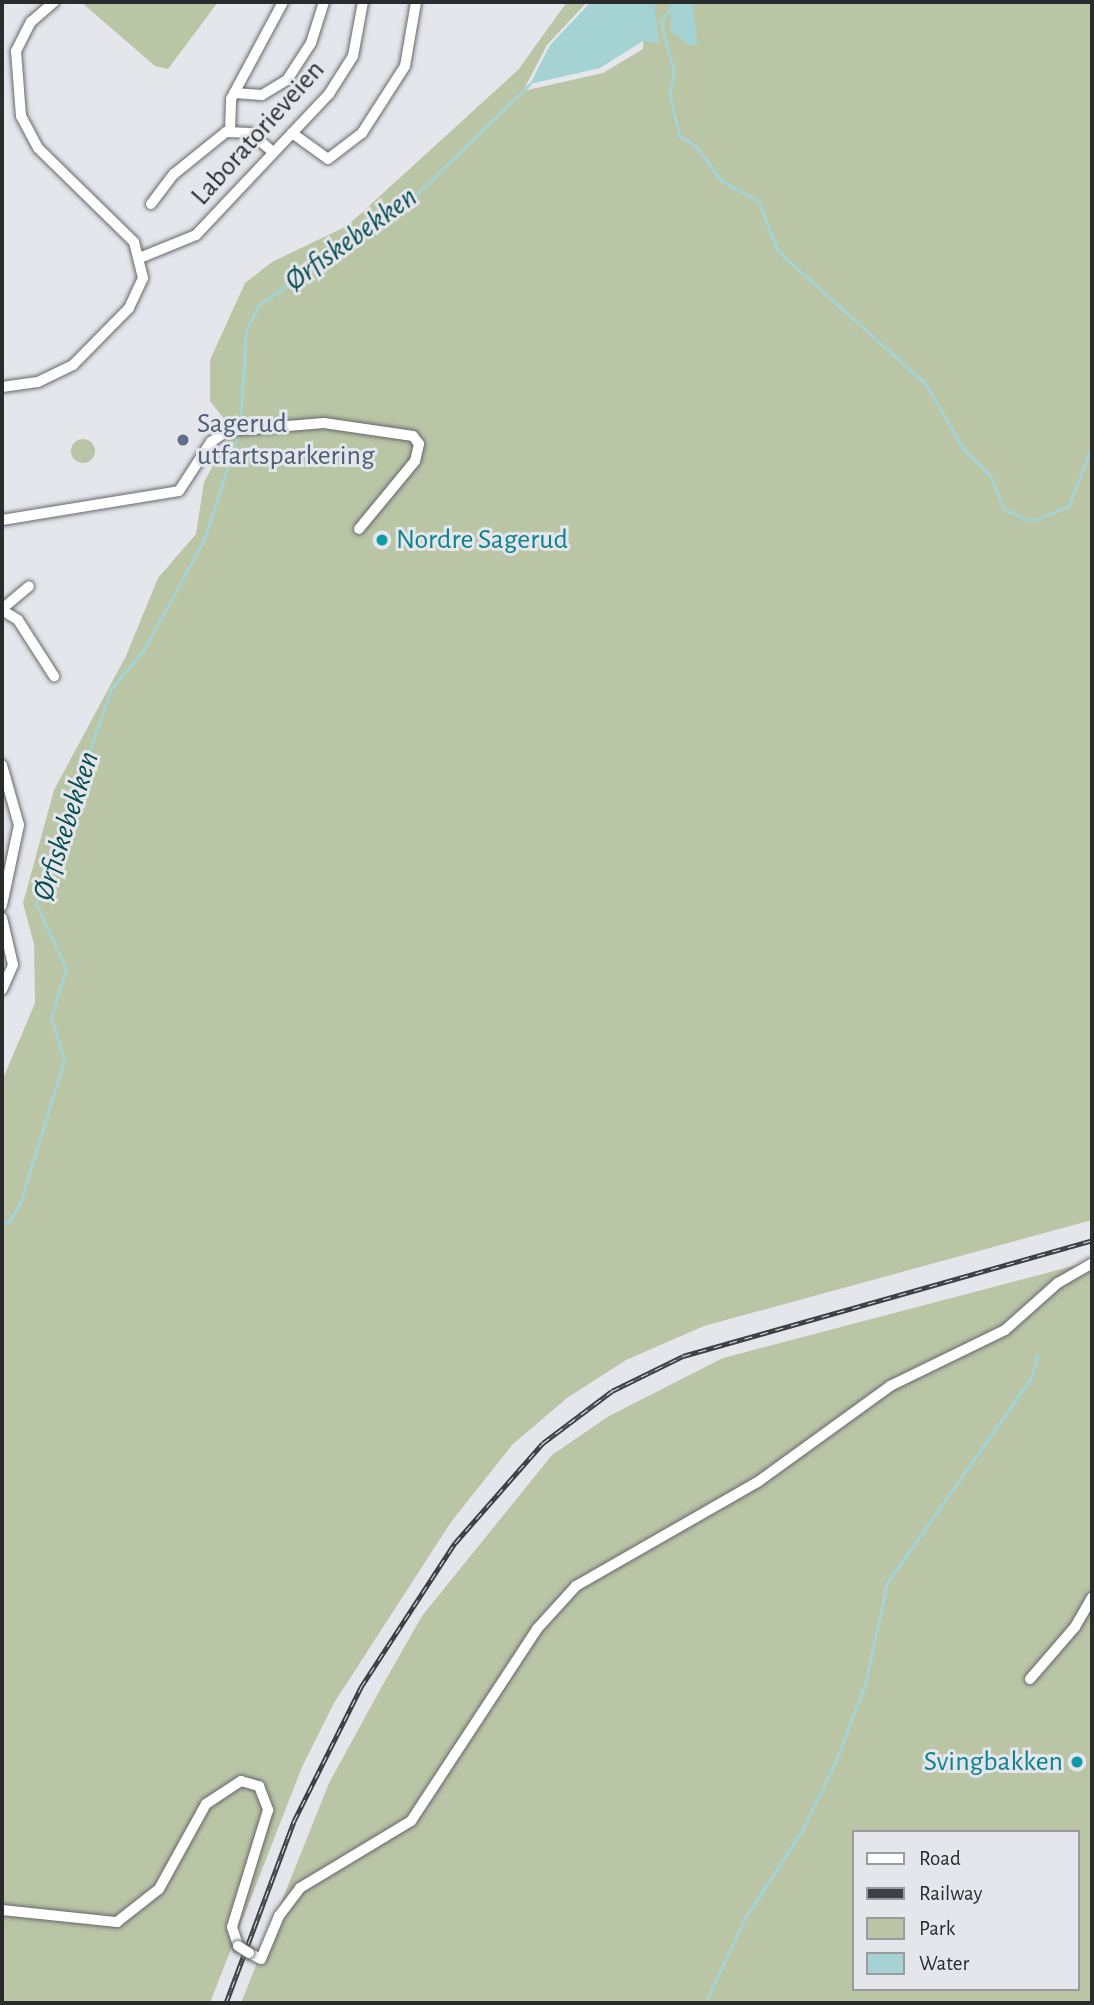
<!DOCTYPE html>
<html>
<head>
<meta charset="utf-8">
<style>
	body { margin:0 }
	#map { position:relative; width:1094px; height:2005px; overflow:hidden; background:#e4e6eb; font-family:"Alegreya Sans",sans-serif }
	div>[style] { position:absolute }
	.green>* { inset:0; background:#bac5a6 }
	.round { border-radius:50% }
	.water>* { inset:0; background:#a5d3d4 }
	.stream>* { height:2.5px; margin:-1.25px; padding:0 1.25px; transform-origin:1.25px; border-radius:1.25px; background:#a5d3d4 }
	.roads { filter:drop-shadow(0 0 2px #65686c) drop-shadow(0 0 2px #65686c) }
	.minor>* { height:10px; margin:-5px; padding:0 5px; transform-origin:5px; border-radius:5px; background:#fff }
	.rail>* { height:5px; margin-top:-2.5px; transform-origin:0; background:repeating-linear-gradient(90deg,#e4e6eb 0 8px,#404144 0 16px); box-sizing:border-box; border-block:2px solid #404144 }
	.bridges { filter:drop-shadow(0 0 2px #65686c) drop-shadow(0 0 2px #65686c) }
	.minor-bridge>* { height:10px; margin:-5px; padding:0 5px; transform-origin:5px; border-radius:5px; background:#fff }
	.dots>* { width:19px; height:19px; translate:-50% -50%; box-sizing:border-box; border:4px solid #e4e6eb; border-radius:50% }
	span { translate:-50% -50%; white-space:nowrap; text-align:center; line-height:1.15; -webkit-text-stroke:6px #e4e6eb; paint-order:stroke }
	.street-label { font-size:28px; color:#2a2b2d }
	.service-label { font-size:28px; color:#4e5e75 }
	.left { translate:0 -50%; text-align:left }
	.culture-label { font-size:28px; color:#0d838f }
	.right { translate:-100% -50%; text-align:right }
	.water-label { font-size:30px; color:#084e4f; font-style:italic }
	.frame { position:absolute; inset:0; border:4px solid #2a2b2d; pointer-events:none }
	.legend { position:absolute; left:852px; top:1830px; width:228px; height:161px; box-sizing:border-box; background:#e4e6eb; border:2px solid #9a9b9f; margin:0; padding:9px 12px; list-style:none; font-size:21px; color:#2a2b2d }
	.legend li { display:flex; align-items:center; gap:14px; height:35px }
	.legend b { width:35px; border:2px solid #9a9b9f }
</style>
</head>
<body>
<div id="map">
	<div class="green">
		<div style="clip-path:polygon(81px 2px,218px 2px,168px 69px,155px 66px)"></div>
		<div style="clip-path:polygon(567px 2px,587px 2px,547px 45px,523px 91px,603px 73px,643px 49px,644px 2px,1092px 2px,1092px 1220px,704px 1326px,626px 1360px,567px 1398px,513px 1444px,451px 1522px,334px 1703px,302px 1767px,210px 2003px,2px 2003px,2px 1081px,35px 1003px,34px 944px,23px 903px,54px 790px,126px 656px,158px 578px,196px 534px,204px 482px,229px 437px,229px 425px,210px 401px,210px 360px,245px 283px,272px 262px,347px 226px,518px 70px)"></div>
		<div class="round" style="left:71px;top:439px;width:24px;height:24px"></div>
		<div style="clip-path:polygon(evenodd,1092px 1261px,1092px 2003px,241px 2003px,329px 1783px,381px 1688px,422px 1616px,552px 1455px,609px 1416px,723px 1358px,1092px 1261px,854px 1832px,1078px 1832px,1078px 1989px,854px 1989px,854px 1832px)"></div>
	</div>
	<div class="water">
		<div style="clip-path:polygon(591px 2px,654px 2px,659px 43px,643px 41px,600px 68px,530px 84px,550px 45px)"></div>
		<div style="clip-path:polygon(671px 2px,693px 2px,697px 43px,692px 47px,670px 31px)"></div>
	</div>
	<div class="stream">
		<div style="left:671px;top:8px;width:17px;rotate:126deg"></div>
		<div style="left:661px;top:22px;width:51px;rotate:75.1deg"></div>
		<div style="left:674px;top:71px;width:24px;rotate:99deg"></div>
		<div style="left:670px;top:95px;width:42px;rotate:76.3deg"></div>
		<div style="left:680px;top:136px;width:20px;rotate:33deg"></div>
		<div style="left:697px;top:147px;width:42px;rotate:53.7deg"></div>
		<div style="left:722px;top:181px;width:42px;rotate:28.4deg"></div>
		<div style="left:759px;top:201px;width:53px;rotate:69.2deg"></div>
		<div style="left:778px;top:251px;width:199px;rotate:41.9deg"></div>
		<div style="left:926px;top:384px;width:74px;rotate:60deg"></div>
		<div style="left:963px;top:448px;width:40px;rotate:45deg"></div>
		<div style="left:991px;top:476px;width:35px;rotate:68deg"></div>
		<div style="left:1004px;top:509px;width:30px;rotate:24deg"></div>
		<div style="left:1031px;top:521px;width:40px;rotate:-21deg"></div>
		<div style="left:1068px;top:507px;width:65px;rotate:-68.2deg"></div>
		<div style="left:240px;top:425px;width:95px;rotate:-86.4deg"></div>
		<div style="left:246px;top:330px;width:28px;rotate:-63deg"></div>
		<div style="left:259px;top:305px;width:188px;rotate:-34.8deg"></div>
		<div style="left:413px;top:198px;width:163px;rotate:-44.3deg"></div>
		<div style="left:2px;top:1222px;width:8px;rotate:-7deg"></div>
		<div style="left:10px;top:1221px;width:21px;rotate:-61deg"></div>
		<div style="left:20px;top:1203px;width:149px;rotate:-72.8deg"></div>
		<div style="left:64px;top:1061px;width:46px;rotate:-106.5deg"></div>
		<div style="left:51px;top:1017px;width:50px;rotate:-72.6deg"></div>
		<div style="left:66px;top:969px;width:72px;rotate:-114.8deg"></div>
		<div style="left:36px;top:904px;width:228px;rotate:-70.8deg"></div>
		<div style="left:111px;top:689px;width:50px;rotate:-49.9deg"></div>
		<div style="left:143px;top:651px;width:127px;rotate:-61.2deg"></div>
		<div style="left:204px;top:540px;width:110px;rotate:-72.1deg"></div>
		<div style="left:705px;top:2003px;width:94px;rotate:-64.8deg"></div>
		<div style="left:745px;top:1918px;width:103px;rotate:-56.9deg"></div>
		<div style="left:801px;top:1832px;width:77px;rotate:-63.8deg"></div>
		<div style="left:835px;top:1763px;width:85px;rotate:-69.2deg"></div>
		<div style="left:865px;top:1684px;width:103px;rotate:-77.7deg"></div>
		<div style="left:887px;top:1583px;width:251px;rotate:-54.9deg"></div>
		<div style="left:1031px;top:1378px;width:23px;rotate:-75deg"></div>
	</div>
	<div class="roads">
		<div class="minor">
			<div style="left:234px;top:93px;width:28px;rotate:4deg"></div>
			<div style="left:262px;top:95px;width:29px;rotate:-31deg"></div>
			<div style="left:287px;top:80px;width:44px;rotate:-57deg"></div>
			<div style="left:311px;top:43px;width:43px;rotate:-72.4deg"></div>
			<div style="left:230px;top:131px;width:32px;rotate:-88deg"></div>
			<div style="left:231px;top:99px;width:110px;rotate:-61.8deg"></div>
			<div style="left:292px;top:133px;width:44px;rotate:35.8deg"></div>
			<div style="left:328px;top:159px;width:43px;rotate:-37.4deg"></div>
			<div style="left:362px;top:133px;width:80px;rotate:-57.3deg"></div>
			<div style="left:405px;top:66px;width:65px;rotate:-80.2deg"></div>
			<div style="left:151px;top:204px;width:38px;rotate:-53deg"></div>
			<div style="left:174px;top:174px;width:67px;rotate:-38.9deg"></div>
			<div style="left:226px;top:132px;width:25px;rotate:2deg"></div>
			<div style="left:251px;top:133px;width:29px;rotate:41deg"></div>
			<div style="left:142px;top:257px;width:58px;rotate:-22.2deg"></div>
			<div style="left:196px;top:235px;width:194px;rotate:-46.7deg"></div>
			<div style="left:329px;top:94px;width:45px;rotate:-57.7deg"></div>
			<div style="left:353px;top:56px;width:55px;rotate:-79.5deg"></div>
			<div style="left:2px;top:387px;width:36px;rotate:-8deg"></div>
			<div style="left:38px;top:382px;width:39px;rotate:-26deg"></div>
			<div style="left:73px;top:365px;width:80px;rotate:-45.5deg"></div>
			<div style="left:129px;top:308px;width:33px;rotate:-65deg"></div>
			<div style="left:143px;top:278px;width:37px;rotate:-104deg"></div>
			<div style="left:134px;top:242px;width:134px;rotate:-135.6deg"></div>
			<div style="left:38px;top:148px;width:36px;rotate:-118deg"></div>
			<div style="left:21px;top:116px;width:65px;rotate:-94.4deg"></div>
			<div style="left:16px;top:51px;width:33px;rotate:-63deg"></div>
			<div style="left:31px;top:22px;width:30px;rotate:-41deg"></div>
			<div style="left:2px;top:520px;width:179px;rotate:-9.3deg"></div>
			<div style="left:179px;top:491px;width:59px;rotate:-56.9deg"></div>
			<div style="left:211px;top:442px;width:19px;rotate:-35deg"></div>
			<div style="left:227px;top:431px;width:97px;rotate:-4.7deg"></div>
			<div style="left:324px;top:423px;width:90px;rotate:8.3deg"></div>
			<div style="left:413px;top:436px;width:10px;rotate:53deg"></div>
			<div style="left:419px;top:444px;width:17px;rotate:103deg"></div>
			<div style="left:415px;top:461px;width:88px;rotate:129.5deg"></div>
			<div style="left:2px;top:609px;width:35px;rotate:-40deg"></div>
			<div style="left:2px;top:610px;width:19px;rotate:32deg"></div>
			<div style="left:18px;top:620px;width:67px;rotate:57.3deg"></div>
			<div style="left:2px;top:765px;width:62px;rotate:74.2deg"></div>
			<div style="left:19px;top:825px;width:82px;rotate:102deg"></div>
			<div style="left:2px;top:918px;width:48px;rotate:76.8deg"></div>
			<div style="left:13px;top:965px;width:27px;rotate:114deg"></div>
			<div style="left:1030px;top:1679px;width:69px;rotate:-49.1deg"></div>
			<div style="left:1075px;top:1627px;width:34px;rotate:-60deg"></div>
			<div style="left:2px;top:1910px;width:116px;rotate:6deg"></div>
			<div style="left:117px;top:1922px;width:53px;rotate:-38.2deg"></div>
			<div style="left:159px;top:1889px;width:97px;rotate:-61.1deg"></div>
			<div style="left:206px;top:1804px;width:42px;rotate:-33.3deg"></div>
			<div style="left:241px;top:1781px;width:19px;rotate:16deg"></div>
			<div style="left:259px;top:1786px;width:26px;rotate:69deg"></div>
			<div style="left:268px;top:1810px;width:122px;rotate:107.1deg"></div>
			<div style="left:232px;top:1927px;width:20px;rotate:72deg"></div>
			<div style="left:249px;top:1953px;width:13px;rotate:27deg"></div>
			<div style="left:261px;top:1959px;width:47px;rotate:-67.3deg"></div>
			<div style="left:279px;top:1916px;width:35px;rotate:-53deg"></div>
			<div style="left:300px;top:1888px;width:130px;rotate:-31.1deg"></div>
			<div style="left:411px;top:1821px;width:230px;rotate:-56.7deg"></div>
			<div style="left:537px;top:1629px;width:58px;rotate:-47.8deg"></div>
			<div style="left:576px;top:1586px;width:211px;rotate:-29.8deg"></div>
			<div style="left:759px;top:1481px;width:162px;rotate:-35.9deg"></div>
			<div style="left:890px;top:1386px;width:128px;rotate:-26deg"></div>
			<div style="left:1005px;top:1330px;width:71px;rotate:-41.6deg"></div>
			<div style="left:1058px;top:1283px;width:39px;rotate:-30deg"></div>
		</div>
	</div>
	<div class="rail">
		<div style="left:226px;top:2003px;width:194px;rotate:-69.5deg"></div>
		<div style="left:294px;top:1821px;width:150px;rotate:-63.4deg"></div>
		<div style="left:361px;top:1687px;width:172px;rotate:-56.9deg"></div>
		<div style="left:455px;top:1543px;width:133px;rotate:-48.7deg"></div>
		<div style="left:543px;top:1443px;width:86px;rotate:-37deg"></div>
		<div style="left:612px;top:1391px;width:79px;rotate:-26.2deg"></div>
		<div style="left:683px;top:1356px;width:425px;rotate:-15.8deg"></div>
	</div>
	<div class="bridges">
		<div class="minor-bridge">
			<div style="left:238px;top:1946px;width:13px;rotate:32deg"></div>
		</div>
	</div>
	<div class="dots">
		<div style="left:183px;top:440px;background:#5c6f8a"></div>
		<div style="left:382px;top:540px;background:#0f9aa8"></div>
		<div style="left:1077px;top:1762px;background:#0f9aa8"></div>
	</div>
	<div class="street-label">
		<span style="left:258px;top:133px;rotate:-48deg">Laboratorieveien</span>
	</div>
	<div class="service-label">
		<span class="left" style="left:197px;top:440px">Sagerud<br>utfartsparkering</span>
	</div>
	<div class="culture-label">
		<span class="left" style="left:396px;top:540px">Nordre Sagerud</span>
		<span class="right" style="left:1063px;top:1762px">Svingbakken</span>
	</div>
	<div class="water-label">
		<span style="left:351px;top:239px;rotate:-36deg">Ørfiskebekken</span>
		<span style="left:66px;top:826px;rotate:-72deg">Ørfiskebekken</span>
	</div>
	<div class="frame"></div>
	<ul class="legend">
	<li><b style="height:9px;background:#fff"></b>Road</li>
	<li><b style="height:9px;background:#404144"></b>Railway</li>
	<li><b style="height:19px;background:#bac5a6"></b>Park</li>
	<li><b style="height:19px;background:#a5d3d4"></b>Water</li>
	</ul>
</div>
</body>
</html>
